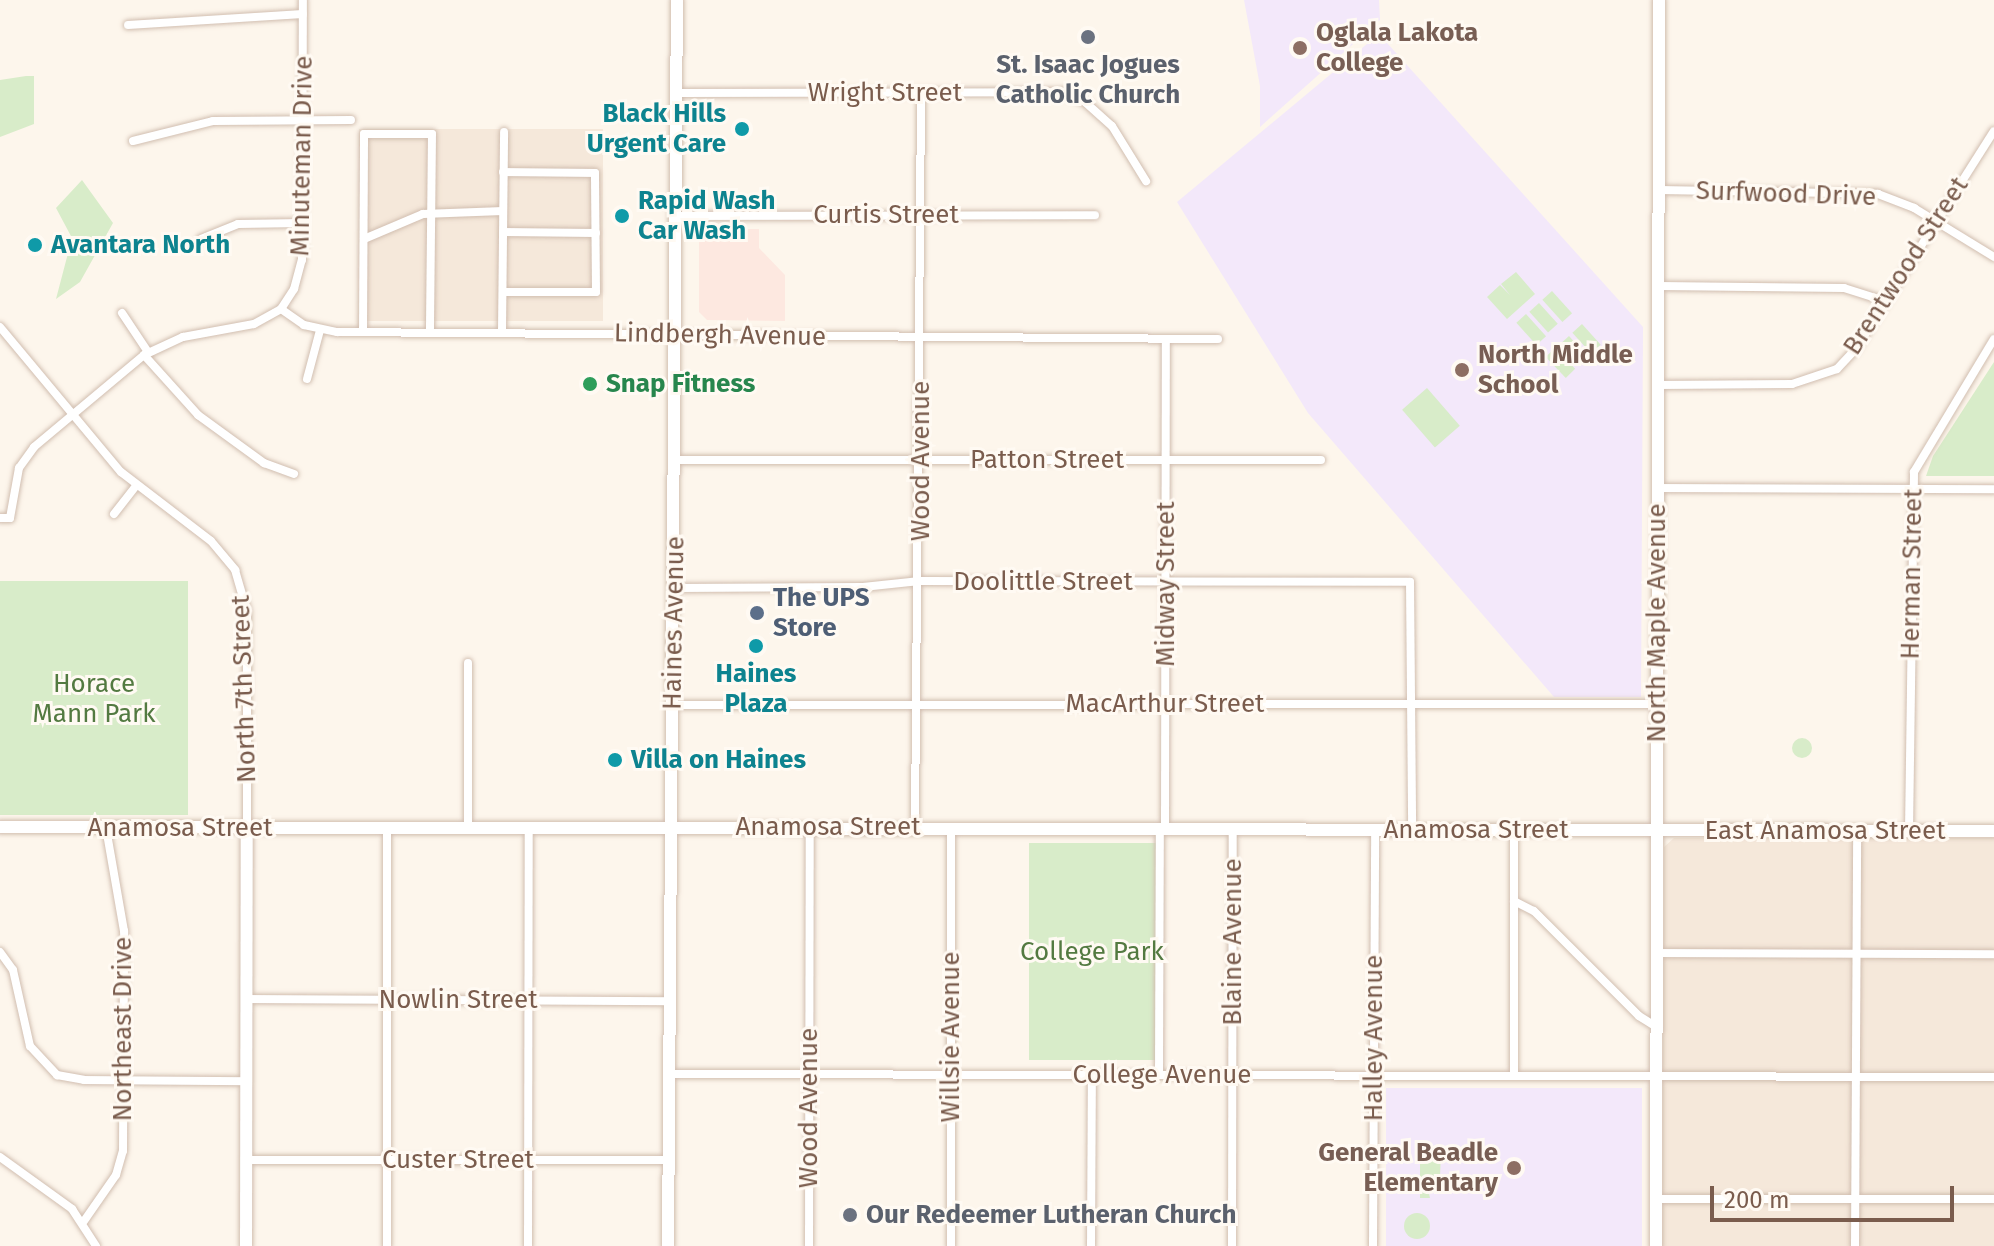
<!DOCTYPE html>
<html>
<head>
<meta charset="utf-8">
<style>
	body { margin:0 }
	#map { position:relative; width:1994px; height:1246px; overflow:hidden; background:#fdf6ec; font-family:"Fira Sans",sans-serif }
	div>[style] { position:absolute }
	.residential>* { inset:0; background:#f5e8da; transform-origin:0 0 }
	.commercial>* { inset:0; background:#fde8e0 }
	.education>* { inset:0; background:#f3e8fa; transform-origin:0 0 }
	.green>* { inset:0; background:#d8ecc9; transform-origin:0 0 }
	.round { border-radius:50% }
	.roads { filter:drop-shadow(0 0 2px #d1beb0) drop-shadow(0 0 2px #d1beb0) }
	.street>* { height:8px; margin:-4px; padding:0 4px; transform-origin:4px; border-radius:4px; background:#fff }
	.secondary>* { height:12px; margin:-6px; padding:0 6px; transform-origin:6px; border-radius:6px; background:#fff }
	.dots>* { width:22px; height:22px; translate:-50% -50%; box-sizing:border-box; border:4px solid #fffaf3; border-radius:50% }
	span { translate:-50% -50%; white-space:nowrap; text-align:center; line-height:1.15; -webkit-text-stroke:6px #fffaf3; paint-order:stroke }
	.education-label { font-size:26px; color:#785e54; font-weight:700 }
	.left { translate:0 -50%; text-align:left }
	.right { translate:-100% -50%; text-align:right }
	.worship-label { font-size:26px; color:#5b616d; font-weight:700 }
	.street-label { font-size:26px; color:#7a5c4d }
	.culture-label { font-size:26px; color:#0d838f; font-weight:700 }
	.leisure-label { font-size:26px; color:#27864d; font-weight:700 }
	.service-label { font-size:26px; color:#4e5e75; font-weight:700 }
	.park-label { font-size:26px; color:#537a41 }
	.scale { position:absolute; left:1710px; top:1186px; width:244px; height:36px; box-sizing:border-box; border:4px solid #7a5c4d; border-top:0; padding-left:10px; font-size:24px; line-height:28px; white-space:nowrap; color:#7a5c4d; -webkit-text-stroke:6px #fffaf3; paint-order:stroke }
</style>
</head>
<body>
<div id="map">
	<div class="residential">
		<div style="left:359px;top:129px;width:244px;height:192px"></div>
		<div style="clip-path:polygon(1674px 838px,1994px 838px,1994px 1246px,1662px 1246px,1664px 847px)"></div>
	</div>
	<div class="commercial">
		<div style="clip-path:polygon(699px 229px,759px 229px,759px 248px,785px 275px,785px 321px,707px 320px,699px 312px)"></div>
	</div>
	<div class="education">
		<div style="clip-path:polygon(1244px 0,1379px 0,1380px 20px,1260px 127px,1260px 86px)"></div>
		<div style="clip-path:polygon(1379px 34px,1643px 327px,1641px 697px,1554px 697px,1308px 413px,1177px 202px)"></div>
		<div style="left:1386px;top:1088px;width:256px;height:158px"></div>
	</div>
	<div class="green">
		<div style="clip-path:polygon(26px 76px,34px 76px,34px 124px,0 137px,0 80px)"></div>
		<div style="clip-path:polygon(82px 180px,113px 223px,80px 282px,56px 299px,72px 238px,56px 208px)"></div>
		<div style="clip-path:polygon(1516px 272px,1535px 294px,1507px 319px,1487px 297px,1500px 285px,1510px 295px,1501px 284px)"></div>
		<div style="left:1552px;top:291px;width:30px;height:13px;rotate:48deg"></div>
		<div style="left:1539px;top:303px;width:28px;height:13px;rotate:48deg"></div>
		<div style="left:1526px;top:314px;width:30px;height:13px;rotate:48deg"></div>
		<div style="left:1582px;top:324px;width:28px;height:13px;rotate:48deg"></div>
		<div style="left:1569px;top:336px;width:28px;height:13px;rotate:48deg"></div>
		<div style="left:1555px;top:348px;width:29px;height:13px;rotate:46deg"></div>
		<div style="clip-path:polygon(1994px 362px,1994px 476px,1926px 476px,1933px 456px)"></div>
		<div style="left:1427px;top:388px;width:50px;height:33px;rotate:49deg"></div>
		<div style="left:188px;top:581px;width:234px;height:188px;rotate:90deg"></div>
		<div class="round" style="left:1792px;top:738px;width:20px;height:20px"></div>
		<div style="left:1029px;top:843px;width:127px;height:217px"></div>
		<div style="clip-path:polygon(1427px 1150px,1441px 1150px,1440px 1177px,1427px 1185px,1430px 1198px,1420px 1198px,1420px 1157px)"></div>
		<div class="round" style="left:1404px;top:1213px;width:26px;height:26px"></div>
	</div>
	<div class="roads">
		<div class="street">
			<div style="left:128px;top:25px;width:175px;rotate:-3.6deg"></div>
			<div style="left:676px;top:93px;width:387px;rotate:-0.1deg"></div>
			<div style="left:1063px;top:92px;width:24px;rotate:24deg"></div>
			<div style="left:1085px;top:102px;width:36px;rotate:42deg"></div>
			<div style="left:1112px;top:126px;width:65px;rotate:58.3deg"></div>
			<div style="left:133px;top:141px;width:82px;rotate:-14deg"></div>
			<div style="left:213px;top:121px;width:138px;rotate:-0.4deg"></div>
			<div style="left:1659px;top:190px;width:219px;rotate:1deg"></div>
			<div style="left:1878px;top:194px;width:39px;rotate:21deg"></div>
			<div style="left:1914px;top:208px;width:94px;rotate:31.5deg"></div>
			<div style="left:677px;top:216px;width:418px;rotate:-0.1deg"></div>
			<div style="left:503px;top:232px;width:93px;rotate:0.6deg"></div>
			<div style="left:201px;top:239px;width:40px;rotate:-22deg"></div>
			<div style="left:238px;top:224px;width:64px;rotate:-0.9deg"></div>
			<div style="left:364px;top:239px;width:64px;rotate:-23deg"></div>
			<div style="left:423px;top:214px;width:80px;rotate:-2.1deg"></div>
			<div style="left:1659px;top:286px;width:185px;rotate:0.6deg"></div>
			<div style="left:1844px;top:288px;width:43px;rotate:17.6deg"></div>
			<div style="left:503px;top:292px;width:93px"></div>
			<div style="left:596px;top:292px;width:119px;rotate:-90.5deg"></div>
			<div style="left:595px;top:173px;width:92px;rotate:-179.4deg"></div>
			<div style="left:281px;top:309px;width:28px;rotate:35deg"></div>
			<div style="left:304px;top:325px;width:34px;rotate:12deg"></div>
			<div style="left:337px;top:332px;width:881px;rotate:0.46deg"></div>
			<div style="left:122px;top:313px;width:47px;rotate:56.3deg"></div>
			<div style="left:0;top:327px;width:189px;rotate:50.2deg"></div>
			<div style="left:121px;top:472px;width:113px;rotate:37.5deg"></div>
			<div style="left:211px;top:541px;width:38px;rotate:50deg"></div>
			<div style="left:235px;top:570px;width:43px;rotate:73.7deg"></div>
			<div style="left:247px;top:611px;width:217px;rotate:90deg"></div>
			<div style="left:363px;top:332px;width:198px;rotate:-89.7deg"></div>
			<div style="left:364px;top:134px;width:68px"></div>
			<div style="left:432px;top:134px;width:198px;rotate:90.6deg"></div>
			<div style="left:502px;top:332px;width:200px;rotate:-89.4deg"></div>
			<div style="left:144px;top:355px;width:81px;rotate:48deg"></div>
			<div style="left:198px;top:415px;width:82px;rotate:36deg"></div>
			<div style="left:264px;top:463px;width:32px;rotate:20deg"></div>
			<div style="left:307px;top:379px;width:51px;rotate:-75.1deg"></div>
			<div style="left:1658px;top:385px;width:134px;rotate:-0.4deg"></div>
			<div style="left:1792px;top:384px;width:47px;rotate:-18.4deg"></div>
			<div style="left:1837px;top:369px;width:26px;rotate:-47deg"></div>
			<div style="left:1855px;top:350px;width:259px;rotate:-57.6deg"></div>
			<div style="left:677px;top:460px;width:644px"></div>
			<div style="left:1657px;top:488px;width:337px;rotate:0.2deg"></div>
			<div style="left:114px;top:514px;width:36px;rotate:-52deg"></div>
			<div style="left:0;top:518px;width:10px"></div>
			<div style="left:10px;top:518px;width:51px;rotate:-79.8deg"></div>
			<div style="left:19px;top:468px;width:26px;rotate:-54deg"></div>
			<div style="left:34px;top:447px;width:143px;rotate:-39.9deg"></div>
			<div style="left:144px;top:355px;width:43px;rotate:-24.8deg"></div>
			<div style="left:183px;top:337px;width:72px;rotate:-10.4deg"></div>
			<div style="left:254px;top:324px;width:31px;rotate:-29deg"></div>
			<div style="left:281px;top:309px;width:24px;rotate:-57deg"></div>
			<div style="left:294px;top:289px;width:30px;rotate:-75deg"></div>
			<div style="left:302px;top:260px;width:260px;rotate:-89.8deg"></div>
			<div style="left:676px;top:588px;width:187px;rotate:-0.3deg"></div>
			<div style="left:863px;top:587px;width:57px;rotate:-6deg"></div>
			<div style="left:920px;top:581px;width:490px;rotate:0.1deg"></div>
			<div style="left:1410px;top:582px;width:248px;rotate:89.5deg"></div>
			<div style="left:468px;top:663px;width:165px;rotate:90deg"></div>
			<div style="left:674px;top:705px;width:982px;rotate:-0.06deg"></div>
			<div style="left:915px;top:828px;width:735px;rotate:-89.53deg"></div>
			<div style="left:1165px;top:829px;width:490px;rotate:-89.9deg"></div>
			<div style="left:1909px;top:831px;width:359px;rotate:-89.2deg"></div>
			<div style="left:1914px;top:472px;width:155px;rotate:-59deg"></div>
			<div style="left:1514px;top:901px;width:22px;rotate:27deg"></div>
			<div style="left:1534px;top:911px;width:148px;rotate:45deg"></div>
			<div style="left:1639px;top:1016px;width:19px;rotate:32deg"></div>
			<div style="left:0;top:952px;width:22px;rotate:54deg"></div>
			<div style="left:13px;top:970px;width:78px;rotate:77.4deg"></div>
			<div style="left:30px;top:1046px;width:40px;rotate:47deg"></div>
			<div style="left:57px;top:1075px;width:27px;rotate:10deg"></div>
			<div style="left:84px;top:1080px;width:163px;rotate:0.4deg"></div>
			<div style="left:1655px;top:953px;width:339px;rotate:0.2deg"></div>
			<div style="left:247px;top:999px;width:422px;rotate:0.3deg"></div>
			<div style="left:669px;top:1074px;width:1325px;rotate:0.13deg"></div>
			<div style="left:1159px;top:1074px;width:245px;rotate:-89.8deg"></div>
			<div style="left:1514px;top:1076px;width:246px;rotate:-90deg"></div>
			<div style="left:0;top:1157px;width:89px;rotate:35.8deg"></div>
			<div style="left:72px;top:1209px;width:44px;rotate:57deg"></div>
			<div style="left:247px;top:1160px;width:421px"></div>
			<div style="left:1656px;top:1199px;width:338px"></div>
			<div style="left:84px;top:1221px;width:56px;rotate:-55.2deg"></div>
			<div style="left:116px;top:1175px;width:25px;rotate:-74deg"></div>
			<div style="left:123px;top:1151px;width:220px;rotate:-89.7deg"></div>
			<div style="left:124px;top:931px;width:105px;rotate:-99.9deg"></div>
			<div style="left:387px;top:1246px;width:418px;rotate:-90deg"></div>
			<div style="left:528px;top:1246px;width:419px;rotate:-89.9deg"></div>
			<div style="left:809px;top:1246px;width:419px;rotate:-89.9deg"></div>
			<div style="left:951px;top:1246px;width:418px;rotate:-90deg"></div>
			<div style="left:1091px;top:1246px;width:171px;rotate:-89.7deg"></div>
			<div style="left:1232px;top:1246px;width:416px;rotate:-89.9deg"></div>
			<div style="left:1373px;top:1246px;width:416px;rotate:-89.7deg"></div>
			<div style="left:1855px;top:1246px;width:415px;rotate:-89.7deg"></div>
		</div>
		<div class="secondary">
			<div style="left:0;top:827px;width:1994px;rotate:0.11deg"></div>
			<div style="left:246px;top:1246px;width:418px;rotate:-89.9deg"></div>
			<div style="left:668px;top:1246px;width:1246px;rotate:-89.59deg"></div>
			<div style="left:1656px;top:1246px;width:1246px;rotate:-89.86deg"></div>
		</div>
	</div>
	<div class="dots">
		<div style="left:1088px;top:37px;background:#6b7280"></div>
		<div style="left:1300px;top:48px;background:#8d6e63"></div>
		<div style="left:742px;top:129px;background:#0f9aa8"></div>
		<div style="left:622px;top:216px;background:#0f9aa8"></div>
		<div style="left:35px;top:245px;background:#0f9aa8"></div>
		<div style="left:1462px;top:370px;background:#8d6e63"></div>
		<div style="left:590px;top:384px;background:#2e9e5b"></div>
		<div style="left:757px;top:613px;background:#5c6f8a"></div>
		<div style="left:756px;top:646px;background:#0f9aa8"></div>
		<div style="left:615px;top:760px;background:#0f9aa8"></div>
		<div style="left:1514px;top:1168px;background:#8d6e63"></div>
		<div style="left:850px;top:1215px;background:#6b7280"></div>
	</div>
	<div class="education-label">
		<span class="left" style="left:1316px;top:48px">Oglala Lakota<br>College</span>
		<span class="left" style="left:1478px;top:370px">North Middle<br>School</span>
		<span class="right" style="left:1498px;top:1168px">General Beadle<br>Elementary</span>
	</div>
	<div class="worship-label">
		<span style="left:1088px;top:80px">St. Isaac Jogues<br>Catholic Church</span>
		<span class="left" style="left:866px;top:1215px">Our Redeemer Lutheran Church</span>
	</div>
	<div class="street-label">
		<span style="left:885px;top:93px">Wright Street</span>
		<span style="left:302px;top:156px;rotate:-89deg">Minuteman Drive</span>
		<span style="left:1786px;top:194px;rotate:2deg">Surfwood Drive</span>
		<span style="left:886px;top:215px">Curtis Street</span>
		<span style="left:1906px;top:266px;rotate:-57deg">Brentwood Street</span>
		<span style="left:720px;top:335px;rotate:1deg">Lindbergh Avenue</span>
		<span style="left:1047px;top:460px">Patton Street</span>
		<span style="left:921px;top:461px;rotate:-90deg">Wood Avenue</span>
		<span style="left:1912px;top:574px;rotate:-89deg">Herman Street</span>
		<span style="left:1043px;top:582px">Doolittle Street</span>
		<span style="left:1166px;top:584px;rotate:-90deg">Midway Street</span>
		<span style="left:674px;top:623px;rotate:-89deg">Haines Avenue</span>
		<span style="left:1657px;top:623px;rotate:-90deg">North Maple Avenue</span>
		<span style="left:244px;top:689px;rotate:-92deg">North 7th Street</span>
		<span style="left:1165px;top:704px">MacArthur Street</span>
		<span style="left:828px;top:827px">Anamosa Street</span>
		<span style="left:180px;top:828px">Anamosa Street</span>
		<span style="left:1476px;top:830px">Anamosa Street</span>
		<span style="left:1825px;top:831px">East Anamosa Street</span>
		<span style="left:1233px;top:942px;rotate:-90deg">Blaine Avenue</span>
		<span style="left:458px;top:1000px">Nowlin Street</span>
		<span style="left:123px;top:1029px;rotate:-90deg">Northeast Drive</span>
		<span style="left:951px;top:1037px;rotate:-90deg">Willsie Avenue</span>
		<span style="left:1374px;top:1038px;rotate:-90deg">Halley Avenue</span>
		<span style="left:1162px;top:1075px">College Avenue</span>
		<span style="left:809px;top:1108px;rotate:-90deg">Wood Avenue</span>
		<span style="left:458px;top:1160px">Custer Street</span>
	</div>
	<div class="culture-label">
		<span class="right" style="left:726px;top:129px">Black Hills<br>Urgent Care</span>
		<span class="left" style="left:638px;top:216px">Rapid Wash<br>Car Wash</span>
		<span class="left" style="left:51px;top:245px">Avantara North</span>
		<span style="left:756px;top:689px">Haines<br>Plaza</span>
		<span class="left" style="left:631px;top:760px">Villa on Haines</span>
	</div>
	<div class="leisure-label">
		<span class="left" style="left:606px;top:384px">Snap Fitness</span>
	</div>
	<div class="service-label">
		<span class="left" style="left:773px;top:613px">The UPS<br>Store</span>
	</div>
	<div class="park-label">
		<span style="left:94px;top:699px">Horace<br>Mann Park</span>
		<span style="left:1092px;top:952px">College Park</span>
	</div>
	<div class="scale">200 m</div>
</div>
</body>
</html>
